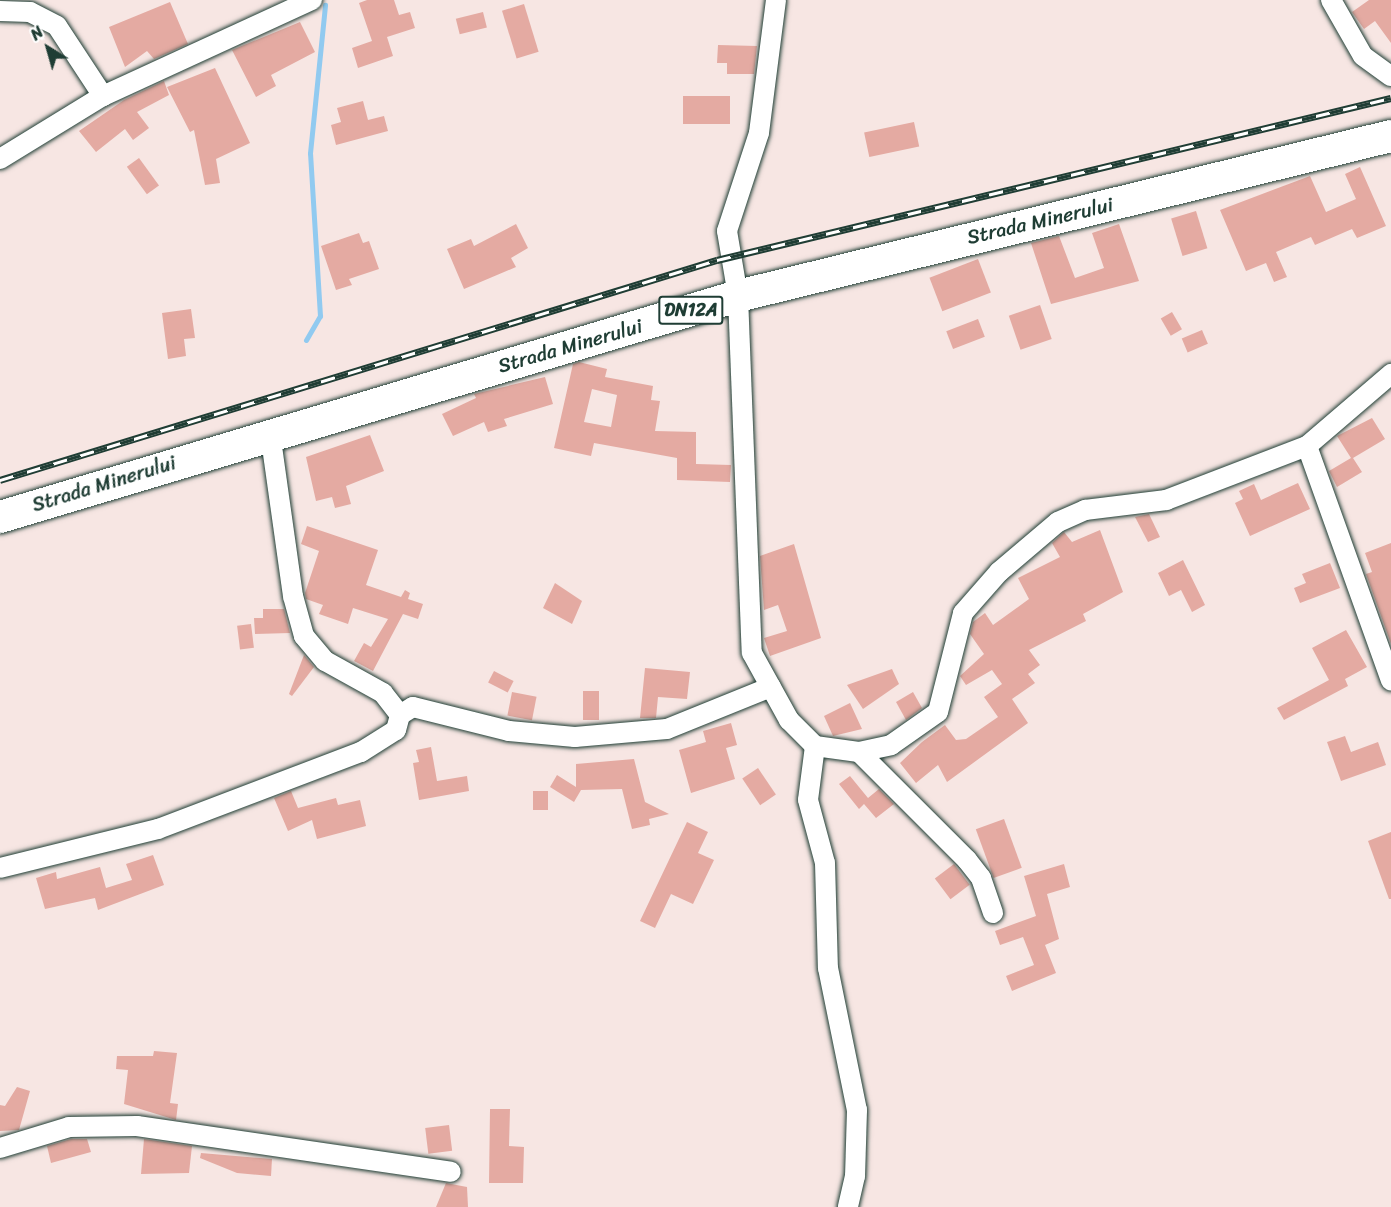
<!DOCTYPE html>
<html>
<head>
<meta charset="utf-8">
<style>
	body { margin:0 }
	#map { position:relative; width:1391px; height:1207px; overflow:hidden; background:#f7e6e3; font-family:Sriracha,sans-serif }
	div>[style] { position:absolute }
	.stream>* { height:5px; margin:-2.5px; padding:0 2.5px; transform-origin:2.5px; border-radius:2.5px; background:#91caf0 }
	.building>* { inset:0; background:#e4aaa2; transform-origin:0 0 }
	.roads { filter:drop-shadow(0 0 2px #1f3d34) drop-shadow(0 0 2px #1f3d34) }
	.minor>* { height:20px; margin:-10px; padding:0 10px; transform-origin:10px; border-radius:10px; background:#fff }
	.primary>* { height:32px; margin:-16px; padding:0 16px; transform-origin:16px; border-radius:16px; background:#fff }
	.rail>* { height:7px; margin-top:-3.5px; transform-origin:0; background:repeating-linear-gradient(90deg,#fff 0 14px,#1f3d34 0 28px); box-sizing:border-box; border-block:2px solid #1f3d34 }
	span { translate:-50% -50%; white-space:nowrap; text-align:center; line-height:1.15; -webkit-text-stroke:5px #fff; paint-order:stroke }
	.shield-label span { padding:2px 4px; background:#fff; border:2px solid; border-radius:4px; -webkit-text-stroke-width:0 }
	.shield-label { font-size:18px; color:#1f3d34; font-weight:700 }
	.street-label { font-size:20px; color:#1f3d34 }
	.north { position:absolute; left:18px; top:18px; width:60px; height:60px; -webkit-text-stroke:4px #fff; paint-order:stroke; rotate:323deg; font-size:16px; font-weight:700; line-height:24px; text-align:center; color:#1f3d34 }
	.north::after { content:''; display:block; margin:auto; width:21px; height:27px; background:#1f3d34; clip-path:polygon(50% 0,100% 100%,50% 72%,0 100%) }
</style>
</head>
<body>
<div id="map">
	<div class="stream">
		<div style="left:306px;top:340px;width:28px;rotate:-60deg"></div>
		<div style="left:320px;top:316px;width:163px;rotate:-93.5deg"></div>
		<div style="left:310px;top:153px;width:149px;rotate:-84.2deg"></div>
	</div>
	<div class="building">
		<div style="clip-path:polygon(367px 0,394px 0,399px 15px,410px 12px,415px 28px,387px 37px,393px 56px,358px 68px,352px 48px,372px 41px,359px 3px)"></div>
		<div style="clip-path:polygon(1369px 0,1391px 0,1391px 43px,1375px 21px,1364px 29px,1352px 12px)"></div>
		<div style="clip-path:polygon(170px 2px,188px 44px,154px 59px,147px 51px,125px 67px,109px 27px)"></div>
		<div style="left:524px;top:4px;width:50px;height:23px;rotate:73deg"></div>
		<div style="left:483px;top:12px;width:16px;height:28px;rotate:76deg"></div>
		<div style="clip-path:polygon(300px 22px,315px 52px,271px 75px,276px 86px,256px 97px,232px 50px)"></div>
		<div style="clip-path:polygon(718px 45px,757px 46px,754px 74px,727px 74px,727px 63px,717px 63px)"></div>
		<div style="clip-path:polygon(215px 68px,250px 143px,216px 159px,220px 183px,205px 185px,194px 130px,190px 132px,167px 87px)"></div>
		<div style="clip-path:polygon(164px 81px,169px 95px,137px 112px,149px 128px,133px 140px,125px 129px,96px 152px,79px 131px,124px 100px)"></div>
		<div style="left:730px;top:96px;width:28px;height:47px;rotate:90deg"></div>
		<div style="clip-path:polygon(363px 101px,368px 120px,384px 116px,388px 131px,336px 145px,331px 125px,341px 122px,337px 108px)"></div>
		<div style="left:914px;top:122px;width:25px;height:51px;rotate:78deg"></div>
		<div style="left:139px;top:158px;width:34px;height:15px;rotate:54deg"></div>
		<div style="clip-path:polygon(1360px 167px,1386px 226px,1357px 238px,1352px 229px,1315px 245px,1311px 237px,1276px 252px,1287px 277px,1274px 282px,1266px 263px,1246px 271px,1220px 210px,1310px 176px,1326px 212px,1356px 199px,1345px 174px)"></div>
		<div style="left:1196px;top:211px;width:39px;height:26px;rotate:73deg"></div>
		<div style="clip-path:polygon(516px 224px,528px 248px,511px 258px,516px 267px,464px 289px,447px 249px,471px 239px,474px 246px)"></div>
		<div style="clip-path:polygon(1119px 224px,1139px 281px,1051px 304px,1031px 243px,1059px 236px,1075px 278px,1104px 268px,1092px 233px)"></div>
		<div style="clip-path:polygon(359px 233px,363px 243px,369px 241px,379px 269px,349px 279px,352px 285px,336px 290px,321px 246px)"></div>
		<div style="left:978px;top:259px;width:36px;height:52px;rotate:69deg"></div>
		<div style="left:1040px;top:305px;width:36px;height:33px;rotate:71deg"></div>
		<div style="clip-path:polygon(191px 309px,195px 338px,184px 339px,186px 356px,168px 359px,162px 313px)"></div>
		<div style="left:1172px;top:312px;width:20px;height:13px;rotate:60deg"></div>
		<div style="left:978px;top:319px;width:19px;height:34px;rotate:69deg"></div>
		<div style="left:1202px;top:330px;width:15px;height:22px;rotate:67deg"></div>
		<div style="clip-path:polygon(evenodd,579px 362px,607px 369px,605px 377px,653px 386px,651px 400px,660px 401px,655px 431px,696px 432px,696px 464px,731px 465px,730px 482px,677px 480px,677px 458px,594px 443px,591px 456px,554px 448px,573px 364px,579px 362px,592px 389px,617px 395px,611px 427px,584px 422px,592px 389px)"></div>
		<div style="clip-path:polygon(545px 377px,553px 404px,504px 419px,507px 426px,488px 432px,484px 422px,453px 436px,442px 414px,476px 398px,474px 394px)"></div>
		<div style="clip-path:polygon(1372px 418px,1385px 439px,1353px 458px,1362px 472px,1337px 487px,1329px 471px,1351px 458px,1337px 436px)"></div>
		<div style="clip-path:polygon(370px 435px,384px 471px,346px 486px,351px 504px,335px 508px,332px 497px,316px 501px,306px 457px)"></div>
		<div style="clip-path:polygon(1298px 483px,1310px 509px,1250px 536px,1235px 503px,1243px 499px,1239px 491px,1254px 484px,1261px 500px)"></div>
		<div style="clip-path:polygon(1149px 514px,1160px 537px,1148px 542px,1135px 517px)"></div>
		<div style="clip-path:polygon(307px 526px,378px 550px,366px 585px,401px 597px,405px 590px,410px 593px,408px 599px,423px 604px,418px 619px,403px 614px,373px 671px,354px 661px,364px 643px,371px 647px,388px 619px,353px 608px,348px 624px,319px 614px,323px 605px,306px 599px,305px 593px,319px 551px,301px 544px)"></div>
		<div style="clip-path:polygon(1100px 530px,1123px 592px,1083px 614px,1086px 621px,1029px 650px,1040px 665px,1028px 674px,1035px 683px,1012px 699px,1028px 723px,947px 782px,938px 765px,916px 783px,900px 763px,922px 742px,945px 725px,956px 740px,966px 739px,998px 717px,984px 697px,1002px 684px,992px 670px,966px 685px,960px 676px,984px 654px,970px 634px,973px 622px,985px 613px,993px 625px,1029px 599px,1018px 578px,1060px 557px,1052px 543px,1064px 532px,1072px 542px)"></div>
		<div style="clip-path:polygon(1391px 543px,1391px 644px,1366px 574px,1372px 572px,1365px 553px)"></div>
		<div style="clip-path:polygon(794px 544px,821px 638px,770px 656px,764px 638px,787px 631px,778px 605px,764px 610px,760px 556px)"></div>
		<div style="clip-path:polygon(1183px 560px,1205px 605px,1192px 612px,1181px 590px,1169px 596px,1158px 573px)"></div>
		<div style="clip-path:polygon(1330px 563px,1340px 588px,1300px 603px,1294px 588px,1306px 583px,1302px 574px)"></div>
		<div style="clip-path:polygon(555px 583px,582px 601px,572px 624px,543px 608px)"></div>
		<div style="clip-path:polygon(263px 609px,284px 609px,290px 633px,255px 634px,254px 618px,263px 618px)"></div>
		<div style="left:251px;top:624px;width:24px;height:14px;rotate:83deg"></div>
		<div style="clip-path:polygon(1346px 630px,1367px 667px,1345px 679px,1348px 686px,1284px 720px,1277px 708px,1329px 680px,1312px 648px)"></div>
		<div style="clip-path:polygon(304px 655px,314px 667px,292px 696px,289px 694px)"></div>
		<div style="clip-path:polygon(645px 668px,690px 672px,687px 699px,658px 697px,656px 718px,640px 718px)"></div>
		<div style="clip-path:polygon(892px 669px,899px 684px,863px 709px,847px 685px)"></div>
		<div style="left:494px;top:671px;width:22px;height:13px;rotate:27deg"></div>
		<div style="left:583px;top:691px;width:16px;height:29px"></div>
		<div style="left:512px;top:692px;width:25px;height:24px;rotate:11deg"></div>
		<div style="clip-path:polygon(913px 692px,922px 708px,906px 720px,896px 702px)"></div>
		<div style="clip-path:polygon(850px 703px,862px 729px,833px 736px,824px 716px)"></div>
		<div style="clip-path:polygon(731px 723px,737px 745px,726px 748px,735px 779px,691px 793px,679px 750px,706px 742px,703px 731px)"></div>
		<div style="clip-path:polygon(1345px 736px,1351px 752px,1378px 742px,1386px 765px,1341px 781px,1327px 742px)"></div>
		<div style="clip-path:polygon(431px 747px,437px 781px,467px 776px,469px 791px,419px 800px,413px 763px,419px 762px,416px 750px)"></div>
		<div style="clip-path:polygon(634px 759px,645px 802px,669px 814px,649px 819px,650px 825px,632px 829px,622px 789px,581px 790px,574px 802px,550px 787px,557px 775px,576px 787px,576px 764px)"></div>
		<div style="left:758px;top:768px;width:32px;height:19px;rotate:56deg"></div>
		<div style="clip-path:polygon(850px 776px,868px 798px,879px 789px,894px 804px,876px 818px,864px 804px,859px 809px,839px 784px)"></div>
		<div style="clip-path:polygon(291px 791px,298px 808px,336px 798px,338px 805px,360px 800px,366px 826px,317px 839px,312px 820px,288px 831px,274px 798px)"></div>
		<div style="left:533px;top:791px;width:15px;height:19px"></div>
		<div style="left:1004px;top:819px;width:52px;height:30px;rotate:70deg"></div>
		<div style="clip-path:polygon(687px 822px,708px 832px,698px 853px,714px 860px,693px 904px,671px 894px,655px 928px,640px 921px)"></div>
		<div style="clip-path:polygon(1391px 832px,1391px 899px,1389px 899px,1368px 841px)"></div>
		<div style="clip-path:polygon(153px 855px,164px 885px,98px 910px,95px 898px,45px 909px,36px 878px,56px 872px,57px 879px,100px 867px,106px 888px,132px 880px,126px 864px)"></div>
		<div style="left:954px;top:864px;width:26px;height:24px;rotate:53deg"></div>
		<div style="clip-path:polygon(1064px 864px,1070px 887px,1047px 894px,1059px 939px,1045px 945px,1056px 973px,1012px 991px,1006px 976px,1034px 965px,1023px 937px,1000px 945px,995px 931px,1036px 916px,1024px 876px)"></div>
		<div style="clip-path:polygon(154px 1051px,177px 1053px,170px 1103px,178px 1104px,176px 1120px,124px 1104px,128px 1070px,116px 1069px,117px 1056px,153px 1056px)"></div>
		<div style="clip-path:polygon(17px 1087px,30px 1091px,19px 1130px,0 1131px,0 1105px,5px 1106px)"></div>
		<div style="clip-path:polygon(490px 1109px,510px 1109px,509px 1146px,524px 1147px,523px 1183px,489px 1183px)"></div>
		<div style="left:449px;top:1125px;width:26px;height:24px;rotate:83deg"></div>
		<div style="clip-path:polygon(71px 1139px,87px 1139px,91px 1152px,51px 1163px,47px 1146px)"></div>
		<div style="clip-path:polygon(144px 1139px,192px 1146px,189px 1173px,141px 1174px)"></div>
		<div style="clip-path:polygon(201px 1153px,272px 1159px,271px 1176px,237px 1173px,200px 1158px)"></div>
		<div style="clip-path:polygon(446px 1183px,467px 1187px,468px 1207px,436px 1207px)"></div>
	</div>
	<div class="roads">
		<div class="minor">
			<div style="left:776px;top:0;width:134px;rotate:97.3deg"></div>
			<div style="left:759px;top:133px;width:103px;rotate:108.1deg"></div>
			<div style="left:727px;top:231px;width:66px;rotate:80.4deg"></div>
			<div style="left:738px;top:296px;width:357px;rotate:87.8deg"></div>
			<div style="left:752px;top:653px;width:77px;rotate:61.1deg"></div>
			<div style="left:789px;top:720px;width:37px;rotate:45deg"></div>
			<div style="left:815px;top:746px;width:44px;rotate:7.8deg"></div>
			<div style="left:859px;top:752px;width:33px;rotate:-12deg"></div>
			<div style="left:891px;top:745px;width:57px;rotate:-35.1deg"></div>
			<div style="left:938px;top:712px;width:102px;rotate:-75.8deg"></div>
			<div style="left:963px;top:613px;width:55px;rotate:-48.7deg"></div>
			<div style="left:999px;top:572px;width:77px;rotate:-40.3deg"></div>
			<div style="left:1058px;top:522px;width:30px;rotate:-24deg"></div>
			<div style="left:1085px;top:510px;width:82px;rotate:-7deg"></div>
			<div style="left:1166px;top:500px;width:151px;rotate:-21deg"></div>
			<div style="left:1307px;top:446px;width:111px;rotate:-40.6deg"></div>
			<div style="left:1331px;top:0;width:64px;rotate:60.3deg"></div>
			<div style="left:1363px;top:56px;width:34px;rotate:36deg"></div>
			<div style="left:0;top:11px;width:30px;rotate:2deg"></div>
			<div style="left:30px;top:12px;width:30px;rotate:27deg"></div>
			<div style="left:57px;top:26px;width:84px;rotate:56.7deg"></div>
			<div style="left:0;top:159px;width:121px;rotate:-31.5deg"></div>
			<div style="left:103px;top:96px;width:230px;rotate:-24.7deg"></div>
			<div style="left:1307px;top:446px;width:249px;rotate:70.3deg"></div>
			<div style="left:400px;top:715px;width:15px;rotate:-32deg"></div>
			<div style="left:413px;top:707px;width:99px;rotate:14deg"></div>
			<div style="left:509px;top:731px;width:66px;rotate:5.2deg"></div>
			<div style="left:575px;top:737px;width:92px;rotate:-5deg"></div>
			<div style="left:667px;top:729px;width:112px;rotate:-22deg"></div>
			<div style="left:815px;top:746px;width:54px;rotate:97.4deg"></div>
			<div style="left:808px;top:800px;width:65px;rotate:74.9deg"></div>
			<div style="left:825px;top:863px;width:105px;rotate:88.4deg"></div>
			<div style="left:828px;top:968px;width:145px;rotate:78.5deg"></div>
			<div style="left:857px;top:1110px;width:66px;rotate:91.7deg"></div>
			<div style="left:855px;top:1176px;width:32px;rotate:103deg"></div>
			<div style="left:859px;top:752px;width:153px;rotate:45deg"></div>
			<div style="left:967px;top:860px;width:23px;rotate:52deg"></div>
			<div style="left:981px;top:878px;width:37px;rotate:71deg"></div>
			<div style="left:0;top:868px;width:163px;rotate:-13.9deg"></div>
			<div style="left:158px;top:829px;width:217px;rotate:-20.8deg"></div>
			<div style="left:361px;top:752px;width:41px;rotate:-32.2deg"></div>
			<div style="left:396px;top:730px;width:16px;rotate:-75deg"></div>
			<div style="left:400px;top:715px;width:28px;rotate:-128deg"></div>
			<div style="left:383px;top:693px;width:66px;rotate:-151.1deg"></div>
			<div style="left:325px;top:661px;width:33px;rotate:-130deg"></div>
			<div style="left:304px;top:636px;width:41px;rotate:-105.4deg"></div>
			<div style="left:293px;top:596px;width:166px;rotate:-98deg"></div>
			<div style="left:0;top:1148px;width:72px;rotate:-16.9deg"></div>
			<div style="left:69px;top:1127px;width:68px;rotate:-0.8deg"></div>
			<div style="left:137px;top:1126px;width:317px;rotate:8.3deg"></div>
		</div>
		<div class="primary">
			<div style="left:0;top:517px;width:770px;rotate:-16.67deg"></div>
			<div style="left:738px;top:296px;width:672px;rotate:-13.77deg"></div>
		</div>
	</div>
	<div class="rail">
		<div style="left:0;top:480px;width:750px;rotate:-17.06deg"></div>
		<div style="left:717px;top:260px;width:693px;rotate:-13.52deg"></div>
	</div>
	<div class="shield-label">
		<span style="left:691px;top:310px">DN12A</span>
	</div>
	<div class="street-label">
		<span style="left:1040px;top:221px;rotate:-13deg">Strada Minerului</span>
		<span style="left:570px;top:346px;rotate:-16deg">Strada Minerului</span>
		<span style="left:104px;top:484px;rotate:-17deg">Strada Minerului</span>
	</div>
	<div class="north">N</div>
</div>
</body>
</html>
